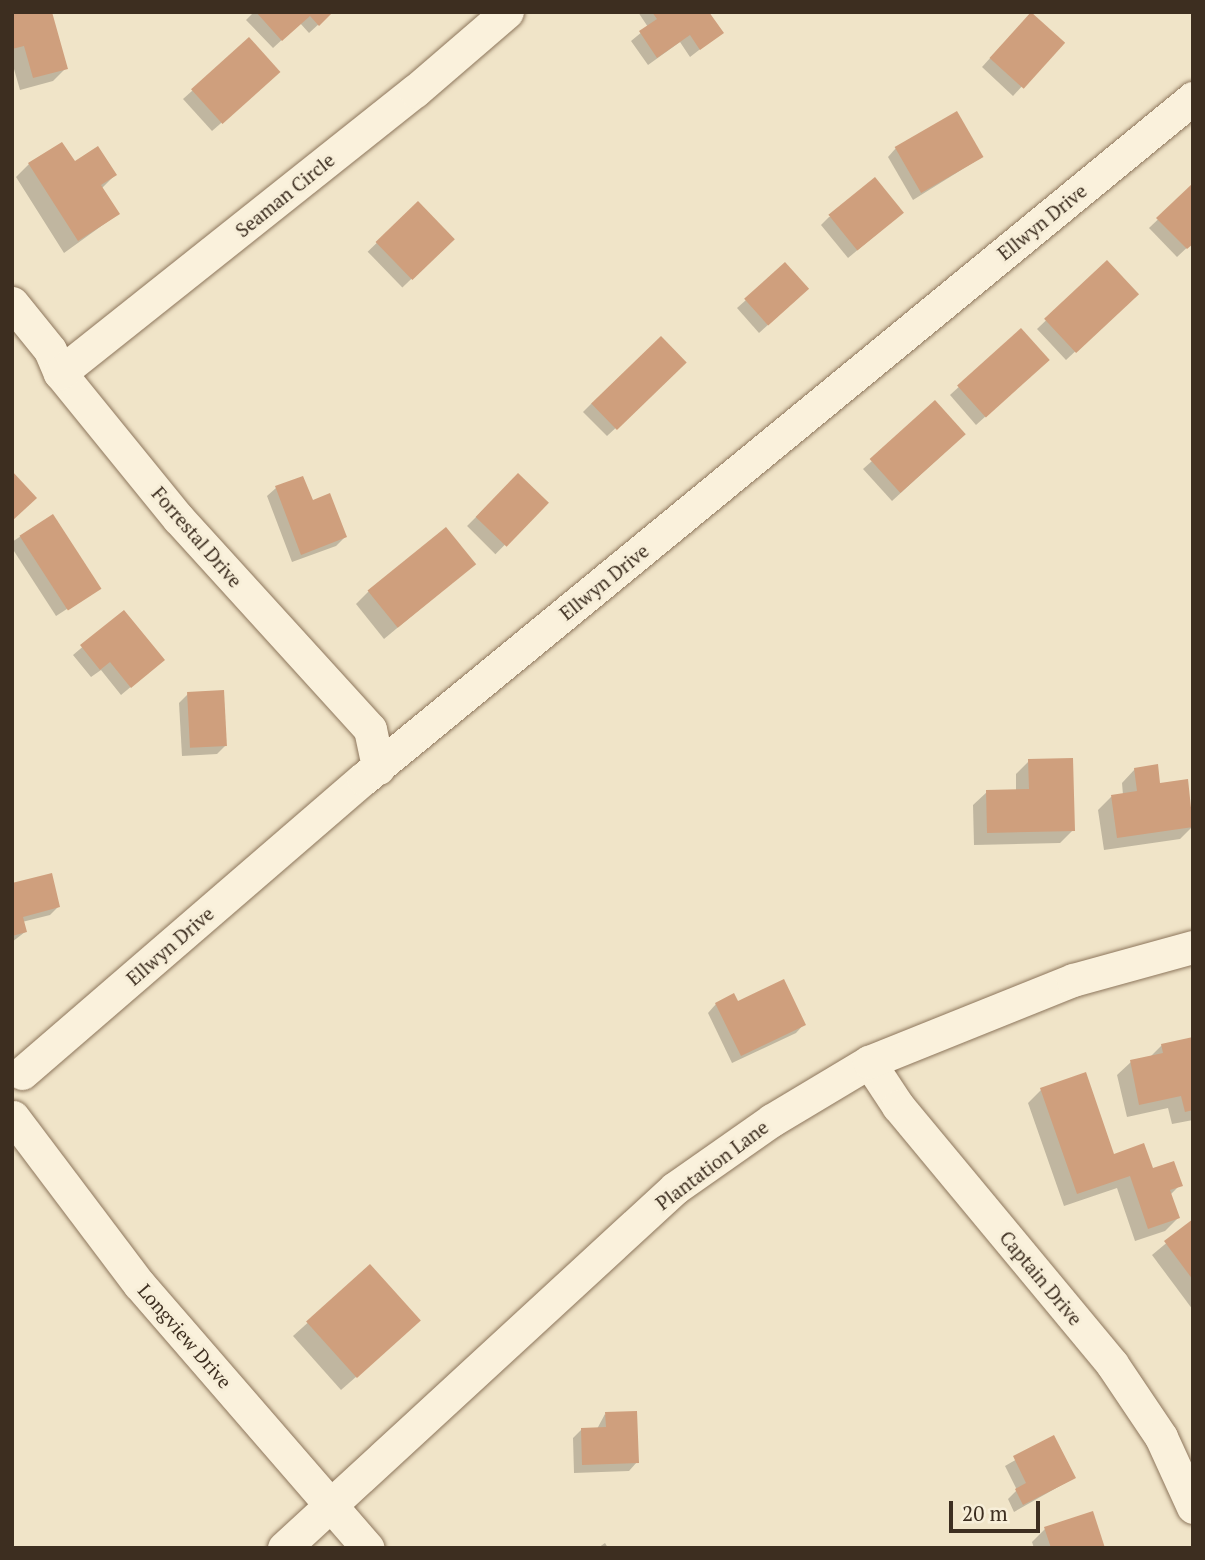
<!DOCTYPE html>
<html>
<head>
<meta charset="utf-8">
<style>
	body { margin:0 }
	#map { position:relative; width:1205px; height:1560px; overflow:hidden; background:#f0e4c8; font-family:"PT Serif",serif }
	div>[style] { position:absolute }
	.shadow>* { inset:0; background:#0003; transform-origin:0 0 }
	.building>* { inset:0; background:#cf9f7d; transform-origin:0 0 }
	.roads { filter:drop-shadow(0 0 2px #8d765c) drop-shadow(0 0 2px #8d765c) }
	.minor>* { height:33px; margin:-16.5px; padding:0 16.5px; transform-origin:16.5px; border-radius:16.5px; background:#faf1dc }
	span { translate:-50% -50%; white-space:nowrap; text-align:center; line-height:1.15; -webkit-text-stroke:6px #f7eed8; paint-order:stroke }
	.street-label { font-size:19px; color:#3d2e20 }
	.frame { position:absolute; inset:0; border:14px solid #3d2e20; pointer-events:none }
	.scale { position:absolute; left:949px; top:1501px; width:91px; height:32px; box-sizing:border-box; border:4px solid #3d2e20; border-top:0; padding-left:9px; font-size:21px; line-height:24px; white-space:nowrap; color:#3d2e20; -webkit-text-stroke:5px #f7eed8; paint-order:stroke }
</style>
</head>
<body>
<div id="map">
	<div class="shadow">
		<div style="clip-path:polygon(12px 12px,66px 68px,53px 81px,20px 90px,12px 62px)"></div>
		<div style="clip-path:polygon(254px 12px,332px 12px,309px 33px,300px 23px,273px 48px,246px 20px)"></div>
		<div style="clip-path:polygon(638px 12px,707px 12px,721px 33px,690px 57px,680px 42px,648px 65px,631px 41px,648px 27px)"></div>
		<div style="clip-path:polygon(1022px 23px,1062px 43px,1013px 96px,982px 67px)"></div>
		<div style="clip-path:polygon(249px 40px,269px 81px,212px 131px,183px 99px)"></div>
		<div style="clip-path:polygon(896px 148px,982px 157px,913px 200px,888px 157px)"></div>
		<div style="clip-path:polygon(74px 163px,115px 175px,101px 189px,118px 214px,64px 253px,16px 177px,29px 164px)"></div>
		<div style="clip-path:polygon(1193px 186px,1193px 242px,1177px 257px,1149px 228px)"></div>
		<div style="left:418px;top:203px;width:50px;height:70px;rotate:46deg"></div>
		<div style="clip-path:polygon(902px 213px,848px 258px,821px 225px,829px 217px)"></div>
		<div style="clip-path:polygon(1107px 262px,1128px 302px,1066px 360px,1037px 329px)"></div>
		<div style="clip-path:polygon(798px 298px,759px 333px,737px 308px,746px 300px)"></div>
		<div style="clip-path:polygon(1021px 330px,1039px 368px,976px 425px,950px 395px)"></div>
		<div style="clip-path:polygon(676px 372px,607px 436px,583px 412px,592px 403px)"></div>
		<div style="clip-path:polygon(955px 443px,892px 501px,863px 469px,872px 461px)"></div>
		<div style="left:518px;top:475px;width:40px;height:72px;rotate:45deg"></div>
		<div style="clip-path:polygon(302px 478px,312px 502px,345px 537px,336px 546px,292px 562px,267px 496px,276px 488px)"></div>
		<div style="left:52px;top:516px;width:86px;height:51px;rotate:57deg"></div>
		<div style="clip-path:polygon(474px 564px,384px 639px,356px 604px,369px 591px)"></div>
		<div style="clip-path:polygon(124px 612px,163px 660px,121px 695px,101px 670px,91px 677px,73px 655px)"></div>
		<div style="clip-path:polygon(188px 694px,226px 745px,217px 754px,182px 756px,179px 703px)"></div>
		<div style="clip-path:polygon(1029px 761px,1073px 830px,1060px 843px,974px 845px,973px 805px,987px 792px,1016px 791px,1016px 774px)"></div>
		<div style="clip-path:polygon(1135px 769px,1159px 785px,1193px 826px,1180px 839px,1104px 850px,1098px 810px,1111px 797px,1123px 795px,1122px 783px)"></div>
		<div style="clip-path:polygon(12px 885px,58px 907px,50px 915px,22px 922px,25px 932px,12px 942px)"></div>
		<div style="clip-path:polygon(737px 1003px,804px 1024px,796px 1033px,732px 1063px,708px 1013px,716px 1004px)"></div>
		<div style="clip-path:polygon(1193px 1038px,1193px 1120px,1172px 1124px,1168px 1108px,1127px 1117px,1117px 1075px,1131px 1062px,1149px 1058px,1162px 1045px)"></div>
		<div style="clip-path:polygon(1041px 1090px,1113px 1156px,1180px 1185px,1170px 1195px,1178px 1218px,1165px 1231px,1135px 1241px,1117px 1188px,1064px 1206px,1028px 1103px)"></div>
		<div style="clip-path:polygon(1193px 1221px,1193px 1310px,1152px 1255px)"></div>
		<div style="clip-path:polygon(370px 1267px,405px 1334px,341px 1390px,293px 1336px)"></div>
		<div style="clip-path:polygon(605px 1414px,637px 1462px,629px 1471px,574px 1473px,573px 1438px,582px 1429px,597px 1429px)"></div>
		<div style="clip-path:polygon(1053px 1438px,1074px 1478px,1014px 1512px,1008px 1499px,1017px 1490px,1005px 1466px)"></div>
		<div style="clip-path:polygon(1045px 1529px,1103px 1548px,1034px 1548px,1032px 1542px)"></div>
		<div style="clip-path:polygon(605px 1543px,608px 1548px,598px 1548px)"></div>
	</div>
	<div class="building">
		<div style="clip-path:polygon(12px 12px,52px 12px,68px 69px,33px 78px,24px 46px,12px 49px)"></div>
		<div style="clip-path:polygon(256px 12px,333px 12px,319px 26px,310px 16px,282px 41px)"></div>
		<div style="clip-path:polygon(652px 12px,709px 12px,724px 33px,700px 50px,690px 35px,657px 58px,639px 31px,657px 19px)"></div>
		<div style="left:1031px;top:12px;width:46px;height:62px;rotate:42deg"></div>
		<div style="left:249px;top:37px;width:47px;height:78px;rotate:48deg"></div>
		<div style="left:957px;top:111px;width:53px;height:72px;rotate:60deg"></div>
		<div style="clip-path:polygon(62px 142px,75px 161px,98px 146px,117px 175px,101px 185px,120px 214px,78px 241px,28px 163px)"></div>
		<div style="left:875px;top:177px;width:46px;height:60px;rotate:51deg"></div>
		<div style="clip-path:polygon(1193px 183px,1193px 244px,1187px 249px,1156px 218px)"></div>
		<div style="left:418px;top:201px;width:53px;height:59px;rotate:46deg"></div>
		<div style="left:1107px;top:260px;width:47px;height:86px;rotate:47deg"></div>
		<div style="left:785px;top:262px;width:36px;height:55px;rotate:48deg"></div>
		<div style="left:1021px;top:328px;width:43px;height:86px;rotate:48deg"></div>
		<div style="left:661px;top:336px;width:37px;height:97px;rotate:46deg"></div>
		<div style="left:935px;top:400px;width:46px;height:88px;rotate:48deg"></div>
		<div style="clip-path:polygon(12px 471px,37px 498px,12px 521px)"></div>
		<div style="left:518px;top:473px;width:43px;height:61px;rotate:44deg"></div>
		<div style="clip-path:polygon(303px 476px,313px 500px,330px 493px,347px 537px,301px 555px,275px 486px)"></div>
		<div style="left:53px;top:514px;width:89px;height:40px;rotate:57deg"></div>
		<div style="left:446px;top:527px;width:48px;height:101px;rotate:51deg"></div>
		<div style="clip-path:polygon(124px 610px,165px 660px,131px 688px,110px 662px,100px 670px,80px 645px)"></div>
		<div style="left:224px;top:690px;width:56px;height:37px;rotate:87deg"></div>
		<div style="clip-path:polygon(1073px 758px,1075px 831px,987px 833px,986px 790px,1029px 789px,1028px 759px)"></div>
		<div style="clip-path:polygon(1158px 764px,1160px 783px,1188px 779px,1193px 827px,1117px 838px,1111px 795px,1137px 791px,1134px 768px)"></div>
		<div style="clip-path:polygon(52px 873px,60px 907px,23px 917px,27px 932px,12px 936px,12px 883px)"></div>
		<div style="clip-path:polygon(784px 979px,806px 1025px,741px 1056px,715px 1003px,734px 993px,738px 1001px)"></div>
		<div style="clip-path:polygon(1193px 1037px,1193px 1110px,1185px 1112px,1181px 1096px,1139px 1105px,1130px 1060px,1163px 1053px,1161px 1044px)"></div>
		<div style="clip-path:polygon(1086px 1072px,1114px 1154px,1144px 1143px,1153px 1168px,1174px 1161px,1183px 1186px,1170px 1190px,1180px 1218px,1148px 1229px,1130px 1176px,1077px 1194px,1040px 1088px)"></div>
		<div style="clip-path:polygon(1193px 1219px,1193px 1280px,1164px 1241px)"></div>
		<div style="left:370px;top:1264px;width:76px;height:86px;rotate:48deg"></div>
		<div style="clip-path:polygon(637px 1411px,639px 1463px,582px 1465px,581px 1428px,606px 1427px,605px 1412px)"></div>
		<div style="clip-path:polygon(1054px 1435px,1076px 1478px,1023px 1505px,1015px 1489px,1026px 1483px,1013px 1456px)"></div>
		<div style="clip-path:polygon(1093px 1511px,1105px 1548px,1051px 1548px,1044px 1527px)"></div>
	</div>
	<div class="roads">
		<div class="minor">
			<div style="left:12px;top:303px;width:60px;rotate:51deg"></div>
			<div style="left:50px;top:350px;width:25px;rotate:67deg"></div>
			<div style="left:60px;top:373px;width:187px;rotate:50.9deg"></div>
			<div style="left:178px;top:518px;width:285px;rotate:47.7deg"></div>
			<div style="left:370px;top:729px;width:40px;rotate:78deg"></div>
			<div style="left:60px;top:373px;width:453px;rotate:-38.5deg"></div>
			<div style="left:415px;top:91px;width:121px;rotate:-40.7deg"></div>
			<div style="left:869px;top:1062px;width:53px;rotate:56.6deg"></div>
			<div style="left:898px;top:1106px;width:335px;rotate:50.3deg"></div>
			<div style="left:1112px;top:1364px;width:88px;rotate:56.1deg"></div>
			<div style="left:1161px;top:1437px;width:77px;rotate:65.4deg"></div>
			<div style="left:22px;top:1073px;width:450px;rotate:-40.8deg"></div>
			<div style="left:363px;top:779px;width:1074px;rotate:-39.37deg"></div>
			<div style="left:13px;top:1117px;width:209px;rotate:53deg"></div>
			<div style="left:139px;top:1284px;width:349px;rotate:49.1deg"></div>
			<div style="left:284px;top:1548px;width:531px;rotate:-42.64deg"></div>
			<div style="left:675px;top:1188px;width:118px;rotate:-35deg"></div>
			<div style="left:772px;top:1120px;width:113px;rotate:-30.9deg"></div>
			<div style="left:869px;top:1062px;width:220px;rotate:-21.9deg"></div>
			<div style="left:1073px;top:980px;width:124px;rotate:-15.4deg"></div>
		</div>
	</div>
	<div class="street-label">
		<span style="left:285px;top:195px;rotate:-39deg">Seaman Circle</span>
		<span style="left:1042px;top:222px;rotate:-39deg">Ellwyn Drive</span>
		<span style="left:197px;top:537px;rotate:49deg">Forrestal Drive</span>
		<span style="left:604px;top:582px;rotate:-39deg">Ellwyn Drive</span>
		<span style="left:170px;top:946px;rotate:-41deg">Ellwyn Drive</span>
		<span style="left:712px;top:1165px;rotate:-37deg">Plantation Lane</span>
		<span style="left:1041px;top:1278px;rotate:50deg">Captain Drive</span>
		<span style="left:185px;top:1336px;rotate:49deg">Longview Drive</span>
	</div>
	<div class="frame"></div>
	<div class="scale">20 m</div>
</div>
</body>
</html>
